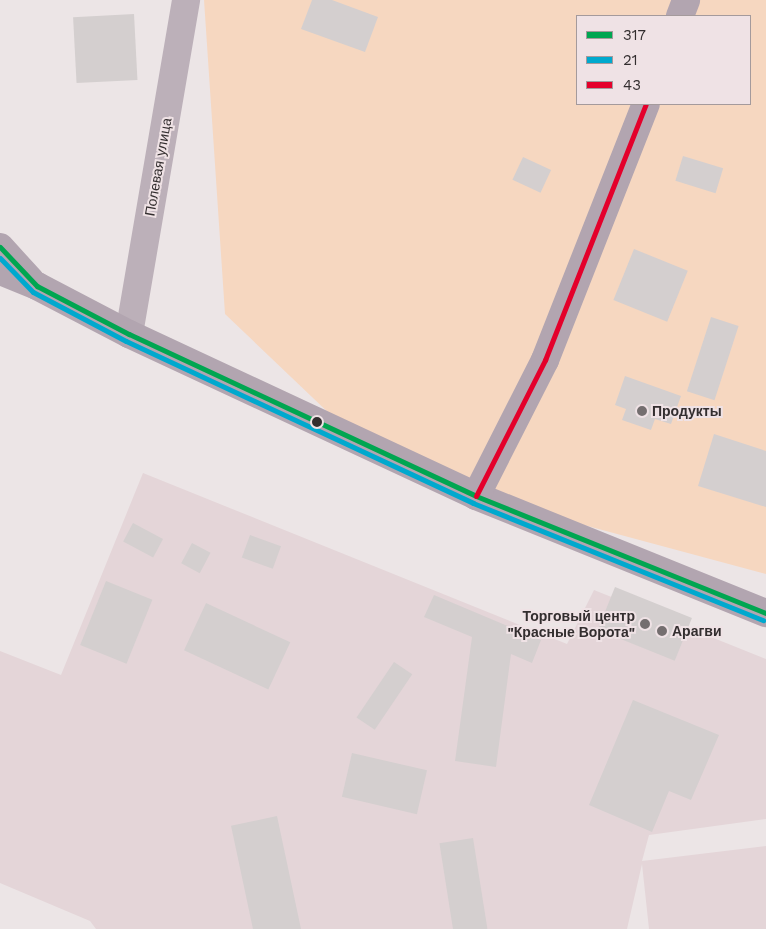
<!DOCTYPE html>
<html>
<head>
<meta charset="utf-8">
<style>
	body { margin:0 }
	#map { position:relative; width:766px; height:929px; overflow:hidden; background:#ece5e6; font-family:"Work Sans",sans-serif }
	div>[style] { position:absolute }
	.built>* { inset:0; background:#e4d5d8 }
	.green>* { inset:0; background:#f6d7c0 }
	.building>* { inset:0; background:#d4cfcf; transform-origin:0 0 }
	.street>* { height:28px; margin:-14px; padding:0 14px; transform-origin:14px; border-radius:14px; background:#bcb0b9 }
	.secondary>* { height:28px; margin:-14px; padding:0 14px; transform-origin:14px; border-radius:14px; background:#b2a5b0 }
	.bus-1>* { height:5px; margin:-2.5px; padding:0 2.5px; transform-origin:2.5px; border-radius:2.5px; background:#00a651 }
	.bus-2>* { height:5px; margin:-2.5px; padding:0 2.5px; transform-origin:2.5px; border-radius:2.5px; background:#00a9ce }
	.bus-3>* { height:5px; margin:-2.5px; padding:0 2.5px; transform-origin:2.5px; border-radius:2.5px; background:#e4002b }
	.dots>* { width:14px; height:14px; translate:-50% -50%; box-sizing:border-box; border:2px solid #efe2e5; border-radius:50% }
	span { translate:-50% -50%; white-space:nowrap; text-align:center; line-height:1.15; -webkit-text-stroke:4px #efe2e5; paint-order:stroke }
	.street-label { font-size:14px; color:#332e2f }
	.poi-label { font-size:14px; color:#332e2f; font-weight:700 }
	.left { translate:0 -50%; text-align:left }
	.right { translate:-100% -50%; text-align:right }
	.legend { position:absolute; left:576px; top:15px; width:175px; height:90px; box-sizing:border-box; background:#efe2e5; border:1px solid #a49a9c; margin:0; padding:6px 9px; list-style:none; font-size:15px; color:#332e2f }
	.legend li { display:flex; align-items:center; gap:10px; height:25px }
	.legend b { width:25px; border:1px solid #a49a9c }
</style>
</head>
<body>
<div id="map">
	<div class="built">
		<div style="clip-path:polygon(143px 473px,567px 644px,594px 590px,766px 659px,766px 819px,649px 835px,642px 861px,766px 846px,766px 929px,649px 929px,642px 864px,627px 929px,96px 929px,90px 921px,0 883px,0 651px,61px 675px)"></div>
	</div>
	<div class="green">
		<div style="clip-path:polygon(evenodd,204px 0,766px 0,766px 574px,476px 496px,355px 438px,225px 314px,204px 0,577px 16px,750px 16px,750px 104px,577px 104px,577px 16px)"></div>
	</div>
	<div class="building">
		<div style="clip-path:polygon(312px 0,332px 0,378px 17px,365px 52px,301px 29px)"></div>
		<div style="left:134px;top:14px;width:66px;height:61px;rotate:87deg"></div>
		<div style="left:683px;top:156px;width:42px;height:26px;rotate:17deg"></div>
		<div style="left:523px;top:157px;width:31px;height:25px;rotate:25deg"></div>
		<div style="left:634px;top:249px;width:58px;height:55px;rotate:22deg"></div>
		<div style="left:711px;top:317px;width:29px;height:78px;rotate:18deg"></div>
		<div style="clip-path:polygon(625px 376px,681px 396px,671px 424px,655px 419px,651px 430px,622px 420px,626px 409px,615px 405px)"></div>
		<div style="clip-path:polygon(714px 434px,766px 451px,766px 507px,698px 486px)"></div>
		<div style="left:133px;top:523px;width:34px;height:21px;rotate:28deg"></div>
		<div style="left:250px;top:535px;width:33px;height:24px;rotate:20deg"></div>
		<div style="left:192px;top:543px;width:21px;height:23px;rotate:28deg"></div>
		<div style="left:106px;top:581px;width:50px;height:69px;rotate:22deg"></div>
		<div style="left:615px;top:587px;width:83px;height:46px;rotate:22deg"></div>
		<div style="clip-path:polygon(434px 595px,541px 640px,532px 663px,511px 654px,496px 767px,455px 761px,472px 637px,424px 617px)"></div>
		<div style="left:206px;top:603px;width:93px;height:52px;rotate:25deg"></div>
		<div style="left:394px;top:662px;width:22px;height:67px;rotate:34deg"></div>
		<div style="clip-path:polygon(633px 700px,719px 735px,691px 800px,669px 791px,652px 832px,589px 805px)"></div>
		<div style="left:352px;top:753px;width:77px;height:45px;rotate:13deg"></div>
		<div style="left:277px;top:816px;width:116px;height:47px;rotate:78deg"></div>
		<div style="left:473px;top:838px;width:92px;height:34px;rotate:81deg"></div>
	</div>
	<div class="street">
		<div style="left:129px;top:334px;width:339px;rotate:-80.3deg"></div>
	</div>
	<div class="secondary">
		<div style="left:680px;top:16px;width:17px;rotate:-69deg"></div>
		<div style="left:0;top:247px;width:45px;rotate:47.7deg"></div>
		<div style="left:0;top:271px;width:40px;rotate:22deg"></div>
		<div style="left:37px;top:286px;width:104px;rotate:27.6deg"></div>
		<div style="left:129px;top:334px;width:383px;rotate:25deg"></div>
		<div style="left:476px;top:496px;width:313px;rotate:22deg"></div>
		<div style="left:476px;top:496px;width:153px;rotate:-63.1deg"></div>
		<div style="left:545px;top:360px;width:275px;rotate:-68.5deg"></div>
	</div>
	<div class="bus-1">
		<div style="left:0;top:247px;width:54px;rotate:46.5deg"></div>
		<div style="left:37px;top:286px;width:104px;rotate:27.6deg"></div>
		<div style="left:129px;top:334px;width:383px;rotate:25deg"></div>
		<div style="left:476px;top:496px;width:313px;rotate:22deg"></div>
	</div>
	<div class="bus-2">
		<div style="left:0;top:258px;width:47px;rotate:45.9deg"></div>
		<div style="left:33px;top:292px;width:105px;rotate:27.8deg"></div>
		<div style="left:126px;top:341px;width:383px;rotate:25deg"></div>
		<div style="left:473px;top:503px;width:313px;rotate:22deg"></div>
	</div>
	<div class="bus-3">
		<div style="left:476px;top:496px;width:153px;rotate:-63.1deg"></div>
		<div style="left:545px;top:360px;width:275px;rotate:-68.5deg"></div>
	</div>
	<div class="dots">
		<div style="left:642px;top:411px;background:#746e6f"></div>
		<div style="left:317px;top:422px;background:#332e2f"></div>
		<div style="left:645px;top:624px;background:#746e6f"></div>
		<div style="left:662px;top:631px;background:#746e6f"></div>
	</div>
	<div class="street-label">
		<span style="left:158px;top:167px;rotate:-80deg">Полевая улица</span>
	</div>
	<div class="poi-label">
		<span class="left" style="left:652px;top:411px">Продукты</span>
		<span class="right" style="left:635px;top:624px">Торговый центр<br>"Красные Ворота"</span>
		<span class="left" style="left:672px;top:631px">Арагви</span>
	</div>
	<ul class="legend">
	<li><b style="height:6px;background:#00a651"></b>317</li>
	<li><b style="height:6px;background:#00a9ce"></b>21</li>
	<li><b style="height:6px;background:#e4002b"></b>43</li>
	</ul>
</div>
</body>
</html>
